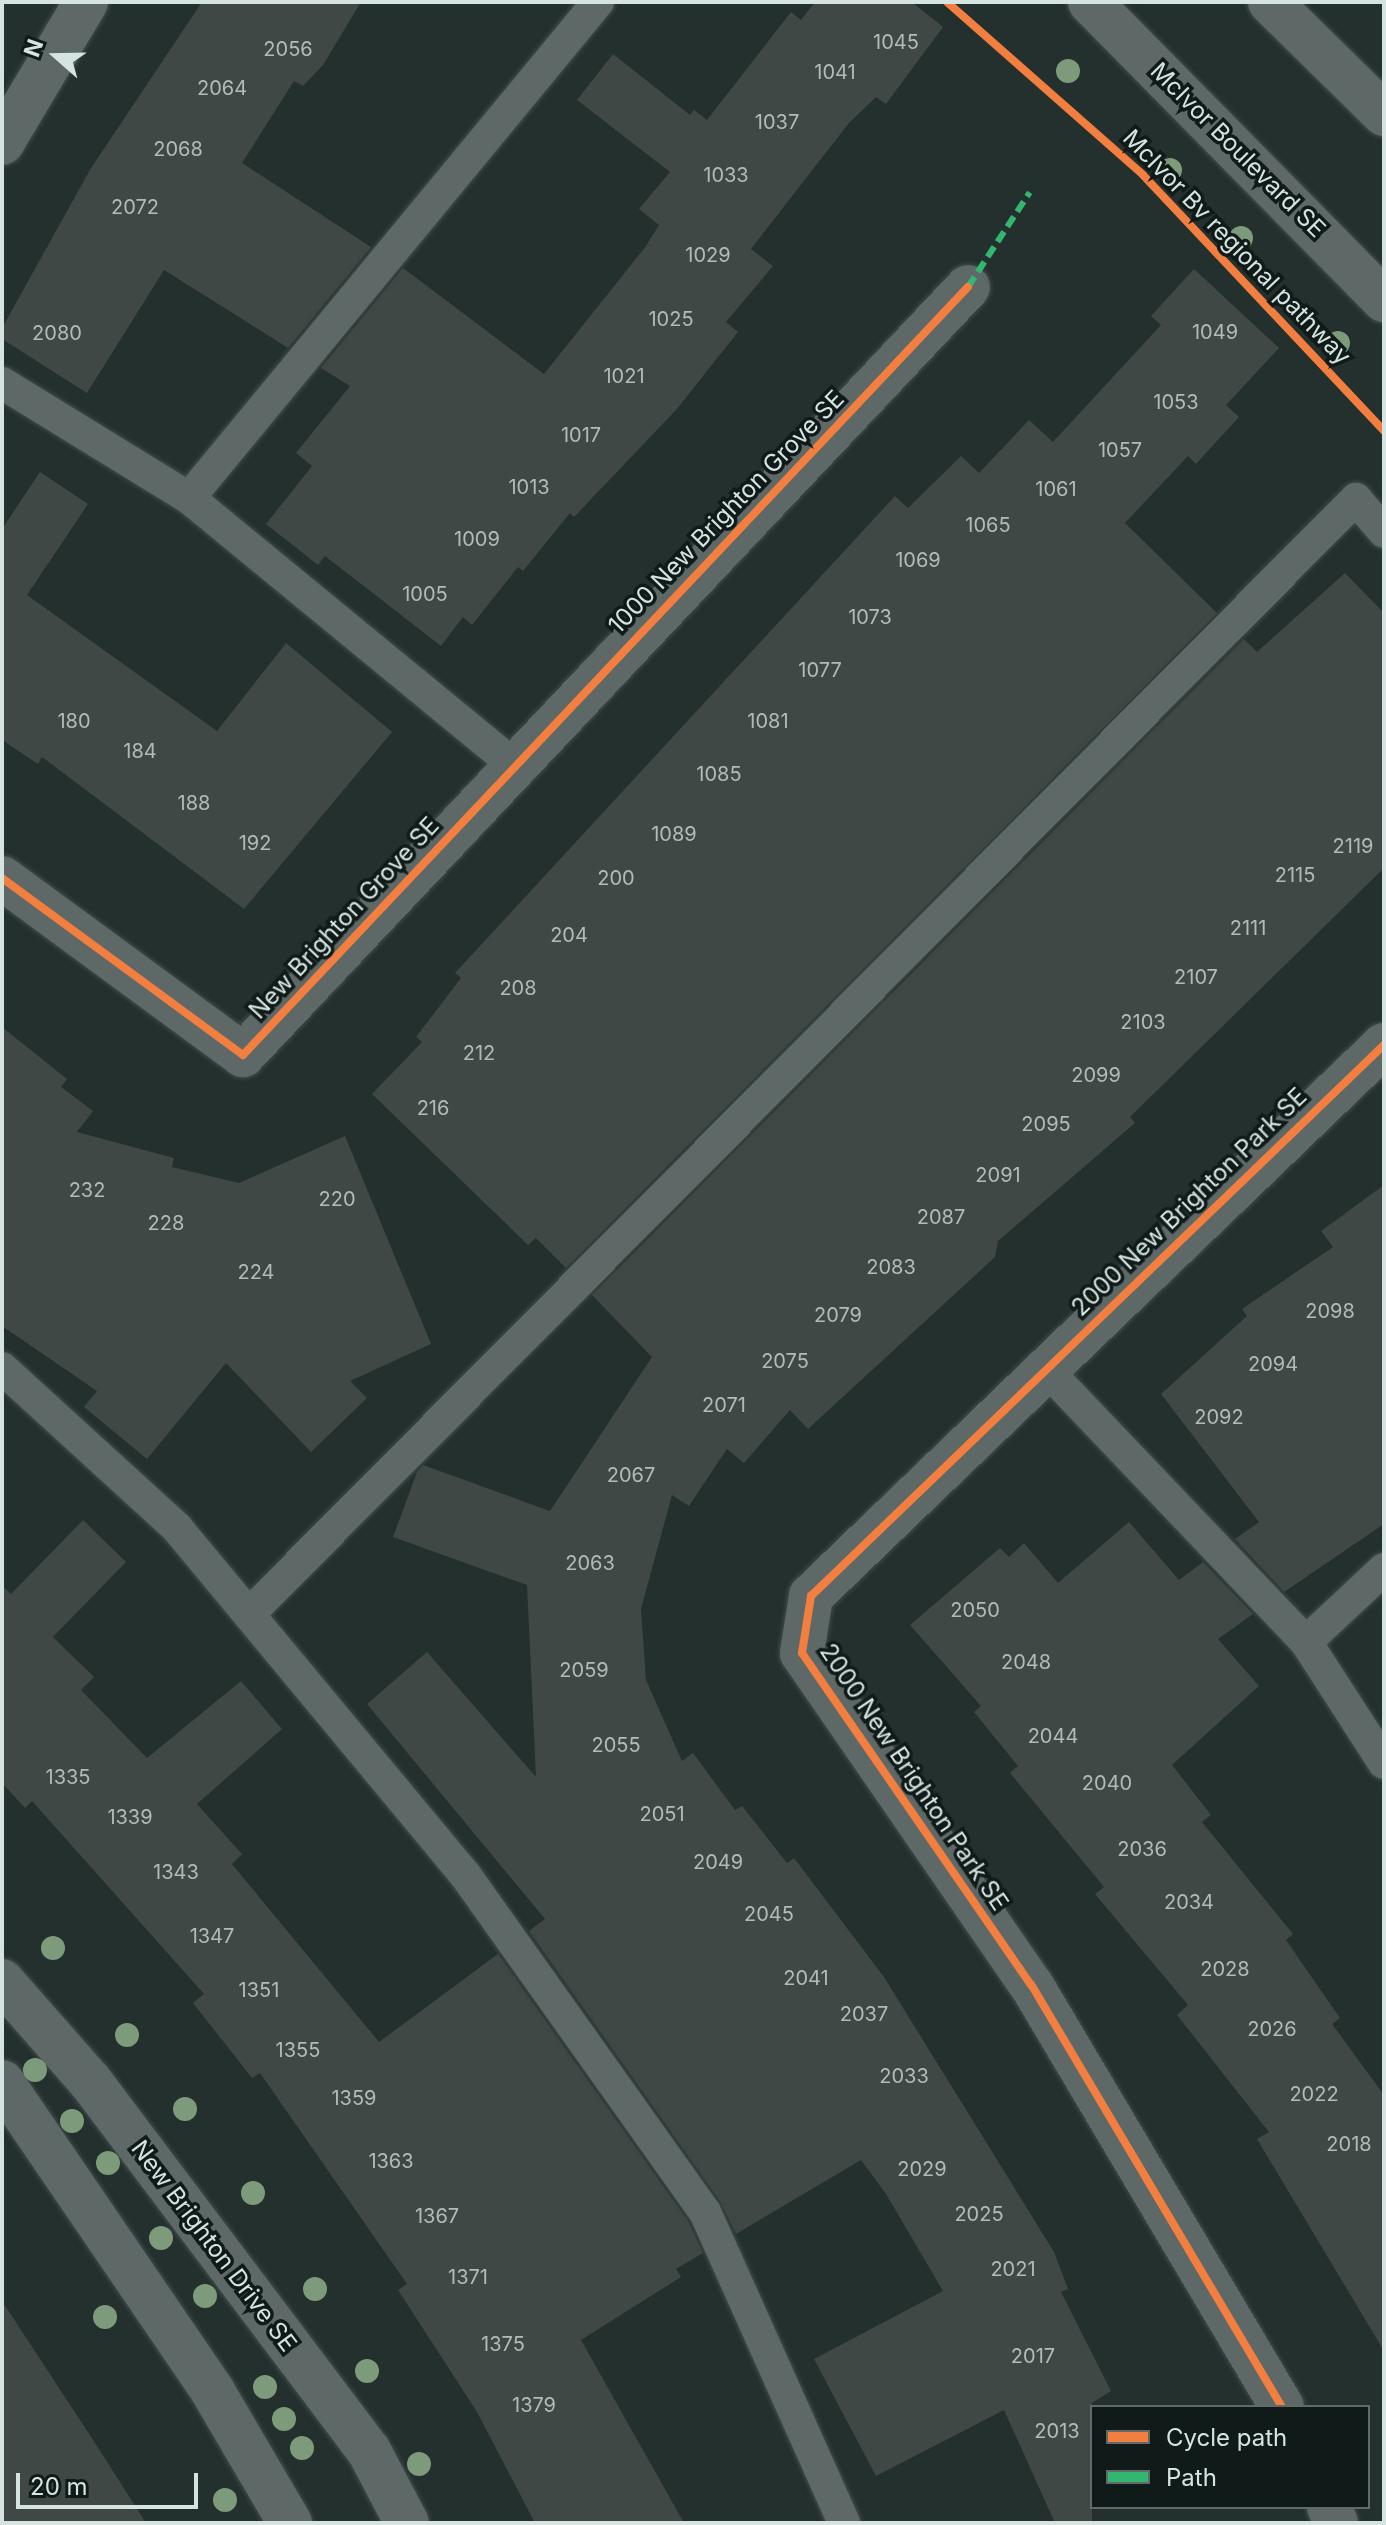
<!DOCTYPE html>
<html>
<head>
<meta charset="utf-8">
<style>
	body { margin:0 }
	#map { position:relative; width:1386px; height:2525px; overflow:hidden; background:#23302e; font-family:Inter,sans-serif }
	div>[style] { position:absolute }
	.building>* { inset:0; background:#3f4845 }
	.roads { filter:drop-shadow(0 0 2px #404c4a) drop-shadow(0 0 2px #404c4a) }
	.service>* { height:32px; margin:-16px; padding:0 16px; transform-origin:16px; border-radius:16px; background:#5e6866 }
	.minor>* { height:44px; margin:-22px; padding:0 22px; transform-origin:22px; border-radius:22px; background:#5e6866 }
	.tertiary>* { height:44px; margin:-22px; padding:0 22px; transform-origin:22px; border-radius:22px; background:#5e6866 }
	.secondary>* { height:44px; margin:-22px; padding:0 22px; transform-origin:22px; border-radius:22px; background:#5e6866 }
	.quiet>* { height:6px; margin-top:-3px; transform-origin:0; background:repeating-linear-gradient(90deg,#33b770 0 12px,transparent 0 18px) }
	.cycleway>* { height:8px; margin:-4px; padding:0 4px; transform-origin:4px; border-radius:4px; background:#f27e40 }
	.trees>* { width:24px; height:24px; margin:-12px; border-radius:50%; background:#7d9a7b }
	span { translate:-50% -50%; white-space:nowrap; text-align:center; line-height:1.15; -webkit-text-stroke:7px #101a19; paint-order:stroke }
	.number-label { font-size:20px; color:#b0bcba }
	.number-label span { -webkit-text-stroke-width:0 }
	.street-label { font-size:24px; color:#d5e3e1 }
	.frame { position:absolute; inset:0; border:4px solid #d5e3e1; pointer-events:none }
	.legend { position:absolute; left:1090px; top:2405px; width:280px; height:104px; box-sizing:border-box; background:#101a19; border:2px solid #5f6a69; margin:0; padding:10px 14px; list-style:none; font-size:24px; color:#d5e3e1 }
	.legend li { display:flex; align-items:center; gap:16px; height:40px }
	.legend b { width:40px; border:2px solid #5f6a69 }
	.north { position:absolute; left:16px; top:16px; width:80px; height:80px; -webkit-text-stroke:6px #101a19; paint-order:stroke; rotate:290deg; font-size:22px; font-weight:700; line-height:32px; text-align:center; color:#d5e3e1 }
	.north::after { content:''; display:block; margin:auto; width:28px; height:36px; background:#d5e3e1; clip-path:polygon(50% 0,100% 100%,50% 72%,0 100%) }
	.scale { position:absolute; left:16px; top:2473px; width:182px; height:36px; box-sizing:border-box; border:4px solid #d5e3e1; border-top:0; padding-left:10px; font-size:24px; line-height:28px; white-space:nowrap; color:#d5e3e1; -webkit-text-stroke:6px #101a19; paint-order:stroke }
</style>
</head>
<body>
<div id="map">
	<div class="building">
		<div style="clip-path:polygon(202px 2px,361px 2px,323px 65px,303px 86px,294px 81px,242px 163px,371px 247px,288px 348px,164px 270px,87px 393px,2px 339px,2px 328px,91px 168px)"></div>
		<div style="clip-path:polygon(815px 2px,912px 2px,943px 27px,886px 104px,876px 97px,849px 123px,751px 249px,773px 266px,726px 322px,738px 332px,676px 410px,574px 517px,570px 513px,523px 571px,518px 567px,472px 625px,463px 617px,441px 646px,325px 556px,318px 565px,266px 524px,312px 466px,296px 453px,350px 386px,321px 368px,403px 268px,544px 374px,646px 246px,659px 225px,639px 209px,670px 172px,577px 100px,613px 54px,690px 115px,694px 110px,707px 120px,791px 12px,801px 20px)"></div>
		<div style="clip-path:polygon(1194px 269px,1279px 348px,1226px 405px,1239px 417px,1196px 464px,1188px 456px,1125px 523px,1217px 613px,566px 1268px,536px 1238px,528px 1245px,372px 1094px,422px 1042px,416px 1037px,461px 978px,455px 973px,895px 496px,908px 508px,961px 456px,979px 473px,1029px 420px,1053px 442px,1161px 325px,1151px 316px)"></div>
		<div style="clip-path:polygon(40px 472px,88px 504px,27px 595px,217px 731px,286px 643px,392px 732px,244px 909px,42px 757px,38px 764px,2px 740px,2px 529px)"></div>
		<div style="clip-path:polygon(1345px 573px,1384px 613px,1384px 868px,1130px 1117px,1135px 1123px,998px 1241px,995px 1257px,808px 1429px,790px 1410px,744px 1463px,727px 1449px,689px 1506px,672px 1495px,641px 1609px,646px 1680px,682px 1761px,693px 1753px,735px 1810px,742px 1806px,787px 1863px,794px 1858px,884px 1977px,1054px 2252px,1068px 2289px,1061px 2292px,1111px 2391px,1092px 2403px,1092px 2523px,1055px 2523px,1004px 2410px,876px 2476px,814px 2359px,943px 2291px,886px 2194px,861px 2160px,736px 2234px,720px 2201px,529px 1931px,545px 1919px,367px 1704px,427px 1652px,536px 1777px,527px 1585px,393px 1537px,417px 1472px,423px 1465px,550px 1511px,652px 1357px,592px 1295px,1244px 639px,1257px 652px)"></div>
		<div style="clip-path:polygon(2px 1027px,67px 1079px,61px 1087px,93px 1111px,77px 1132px,174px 1158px,172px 1167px,239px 1183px,345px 1136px,431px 1344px,350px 1381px,367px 1398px,311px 1452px,226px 1363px,147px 1459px,84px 1407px,97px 1391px,2px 1326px)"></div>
		<div style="clip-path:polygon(1384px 1185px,1384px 1524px,1284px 1592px,1235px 1539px,1259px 1522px,1161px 1394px,1247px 1316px,1242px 1309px,1333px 1247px,1321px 1231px)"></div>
		<div style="clip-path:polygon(83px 1520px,126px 1562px,53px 1637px,94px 1677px,81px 1690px,147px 1758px,241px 1681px,282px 1729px,197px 1804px,242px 1854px,232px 1864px,379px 2042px,498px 1954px,688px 2221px,703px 2253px,676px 2269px,681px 2277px,581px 2340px,684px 2523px,535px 2523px,477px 2412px,398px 2290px,407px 2284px,260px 2073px,252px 2078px,193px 2003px,204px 1994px,32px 1801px,25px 1808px,2px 1783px,2px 1585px,11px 1594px)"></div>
		<div style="clip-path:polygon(1129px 1522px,1179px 1580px,1203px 1562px,1253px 1614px,1218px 1639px,1259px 1686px,1172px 1765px,1211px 1815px,1202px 1822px,1293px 1934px,1286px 1940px,1340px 2018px,1332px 2024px,1384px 2095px,1384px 2351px,1257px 2139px,1269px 2132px,1177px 2015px,1188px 2005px,1095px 1894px,1104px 1887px,1010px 1773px,1018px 1766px,974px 1712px,981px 1706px,910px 1625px,1000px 1548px,1009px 1557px,1024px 1543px,1058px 1583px)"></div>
		<div style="clip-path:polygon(2px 2301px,97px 2446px,146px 2523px,2px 2523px)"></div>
	</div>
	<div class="roads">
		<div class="service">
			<div style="left:2px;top:383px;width:220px;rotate:31.6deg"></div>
			<div style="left:189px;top:498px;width:419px;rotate:39.4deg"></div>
			<div style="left:189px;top:498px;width:643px;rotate:-50.49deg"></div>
			<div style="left:1044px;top:1367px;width:380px;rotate:46.4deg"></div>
			<div style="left:1306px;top:1642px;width:144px;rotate:57.2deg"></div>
			<div style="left:2px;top:1368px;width:237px;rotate:42.4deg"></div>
			<div style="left:177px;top:1528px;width:452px;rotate:50.3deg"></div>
			<div style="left:466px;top:1876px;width:412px;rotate:54.6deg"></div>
			<div style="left:705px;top:2212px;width:341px;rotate:65.9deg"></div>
			<div style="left:249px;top:1614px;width:1571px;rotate:-45.21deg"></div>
			<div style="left:1356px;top:499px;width:43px;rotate:49.7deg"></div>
			<div style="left:1306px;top:1642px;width:107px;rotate:-43.1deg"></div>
		</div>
		<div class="minor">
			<div style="left:2px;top:143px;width:164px;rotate:-59.2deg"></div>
			<div style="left:2px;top:878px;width:299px;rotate:36.3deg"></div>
			<div style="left:243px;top:1055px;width:1056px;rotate:-46.65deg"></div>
			<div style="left:1282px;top:2407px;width:491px;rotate:-120.7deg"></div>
			<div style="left:1031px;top:1985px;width:403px;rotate:-124.6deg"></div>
			<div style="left:802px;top:1653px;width:58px;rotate:-81deg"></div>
			<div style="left:811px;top:1596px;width:795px;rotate:-43.88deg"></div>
			<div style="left:1329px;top:2507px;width:17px;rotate:66deg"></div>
		</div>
		<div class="tertiary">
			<div style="left:2px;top:1981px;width:133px;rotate:48.7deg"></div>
			<div style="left:90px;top:2081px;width:463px;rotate:53deg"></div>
			<div style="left:369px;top:2451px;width:81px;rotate:62.2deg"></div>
			<div style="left:2px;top:2082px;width:373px;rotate:55.7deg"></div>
			<div style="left:212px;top:2390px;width:154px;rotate:59.6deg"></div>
		</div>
		<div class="secondary">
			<div style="left:1090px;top:2px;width:419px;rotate:45.4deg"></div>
			<div style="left:1270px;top:2px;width:160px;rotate:44.5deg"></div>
		</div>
	</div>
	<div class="quiet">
		<div style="left:968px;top:287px;width:113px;rotate:-56.9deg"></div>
	</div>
	<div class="cycleway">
		<div style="left:947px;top:2px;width:261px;rotate:41.4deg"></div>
		<div style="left:1143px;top:175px;width:352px;rotate:46.7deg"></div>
		<div style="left:2px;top:878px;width:299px;rotate:36.3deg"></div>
		<div style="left:243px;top:1055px;width:1056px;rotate:-46.65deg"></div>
		<div style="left:1282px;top:2407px;width:491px;rotate:-120.7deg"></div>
		<div style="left:1031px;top:1985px;width:403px;rotate:-124.6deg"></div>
		<div style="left:802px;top:1653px;width:58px;rotate:-81deg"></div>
		<div style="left:811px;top:1596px;width:795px;rotate:-43.88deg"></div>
	</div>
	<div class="trees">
		<div style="left:1068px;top:71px"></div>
		<div style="left:1170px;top:170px"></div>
		<div style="left:1241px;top:238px"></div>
		<div style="left:1338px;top:343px"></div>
		<div style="left:53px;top:1948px"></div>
		<div style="left:127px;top:2035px"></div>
		<div style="left:35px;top:2070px"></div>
		<div style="left:185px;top:2109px"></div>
		<div style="left:72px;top:2121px"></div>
		<div style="left:108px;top:2163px"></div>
		<div style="left:253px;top:2193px"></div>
		<div style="left:161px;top:2238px"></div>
		<div style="left:315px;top:2289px"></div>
		<div style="left:205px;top:2296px"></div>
		<div style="left:105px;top:2317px"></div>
		<div style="left:367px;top:2371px"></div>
		<div style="left:265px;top:2387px"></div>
		<div style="left:284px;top:2419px"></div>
		<div style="left:302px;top:2448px"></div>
		<div style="left:419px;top:2464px"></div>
		<div style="left:225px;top:2500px"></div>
	</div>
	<div class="number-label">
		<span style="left:896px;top:42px">1045</span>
		<span style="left:288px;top:49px">2056</span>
		<span style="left:835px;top:72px">1041</span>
		<span style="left:222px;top:88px">2064</span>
		<span style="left:777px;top:122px">1037</span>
		<span style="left:178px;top:149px">2068</span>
		<span style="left:726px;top:175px">1033</span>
		<span style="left:135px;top:207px">2072</span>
		<span style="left:708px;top:255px">1029</span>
		<span style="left:671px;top:319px">1025</span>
		<span style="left:1215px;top:332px">1049</span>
		<span style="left:57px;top:333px">2080</span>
		<span style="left:624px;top:376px">1021</span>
		<span style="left:1176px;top:402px">1053</span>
		<span style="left:581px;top:435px">1017</span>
		<span style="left:1120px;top:450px">1057</span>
		<span style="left:529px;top:487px">1013</span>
		<span style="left:1056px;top:489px">1061</span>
		<span style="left:988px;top:525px">1065</span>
		<span style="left:477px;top:539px">1009</span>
		<span style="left:918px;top:560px">1069</span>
		<span style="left:425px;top:594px">1005</span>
		<span style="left:870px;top:617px">1073</span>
		<span style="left:820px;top:670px">1077</span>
		<span style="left:74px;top:721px">180</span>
		<span style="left:768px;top:721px">1081</span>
		<span style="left:140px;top:751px">184</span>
		<span style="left:719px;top:774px">1085</span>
		<span style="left:194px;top:803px">188</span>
		<span style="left:674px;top:834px">1089</span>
		<span style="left:255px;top:843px">192</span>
		<span style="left:1353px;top:846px">2119</span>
		<span style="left:1295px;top:875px">2115</span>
		<span style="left:616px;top:878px">200</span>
		<span style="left:1248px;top:928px">2111</span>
		<span style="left:569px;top:935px">204</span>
		<span style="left:1196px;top:977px">2107</span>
		<span style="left:518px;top:988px">208</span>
		<span style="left:1143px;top:1022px">2103</span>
		<span style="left:479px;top:1053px">212</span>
		<span style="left:1096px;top:1075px">2099</span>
		<span style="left:433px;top:1108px">216</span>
		<span style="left:1046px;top:1124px">2095</span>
		<span style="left:998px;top:1175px">2091</span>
		<span style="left:87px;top:1190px">232</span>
		<span style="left:337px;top:1199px">220</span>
		<span style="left:941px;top:1217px">2087</span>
		<span style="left:166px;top:1223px">228</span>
		<span style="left:891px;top:1267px">2083</span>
		<span style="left:256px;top:1272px">224</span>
		<span style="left:1330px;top:1311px">2098</span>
		<span style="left:838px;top:1315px">2079</span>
		<span style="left:785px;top:1361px">2075</span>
		<span style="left:1273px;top:1364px">2094</span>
		<span style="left:724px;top:1405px">2071</span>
		<span style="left:1219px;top:1417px">2092</span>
		<span style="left:631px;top:1475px">2067</span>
		<span style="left:590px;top:1563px">2063</span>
		<span style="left:975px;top:1610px">2050</span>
		<span style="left:1026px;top:1662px">2048</span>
		<span style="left:584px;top:1670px">2059</span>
		<span style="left:1053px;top:1736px">2044</span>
		<span style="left:616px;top:1745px">2055</span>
		<span style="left:68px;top:1777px">1335</span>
		<span style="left:1107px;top:1783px">2040</span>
		<span style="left:662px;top:1814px">2051</span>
		<span style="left:130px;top:1817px">1339</span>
		<span style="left:1142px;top:1849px">2036</span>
		<span style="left:718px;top:1862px">2049</span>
		<span style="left:176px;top:1872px">1343</span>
		<span style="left:1189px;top:1902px">2034</span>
		<span style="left:769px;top:1914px">2045</span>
		<span style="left:212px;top:1936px">1347</span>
		<span style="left:1225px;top:1969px">2028</span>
		<span style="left:806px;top:1978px">2041</span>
		<span style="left:259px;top:1990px">1351</span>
		<span style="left:864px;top:2014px">2037</span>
		<span style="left:1272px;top:2029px">2026</span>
		<span style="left:298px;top:2050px">1355</span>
		<span style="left:904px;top:2076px">2033</span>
		<span style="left:1314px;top:2094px">2022</span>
		<span style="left:354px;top:2098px">1359</span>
		<span style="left:1349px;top:2144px">2018</span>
		<span style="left:391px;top:2161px">1363</span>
		<span style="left:922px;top:2169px">2029</span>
		<span style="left:979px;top:2214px">2025</span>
		<span style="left:437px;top:2216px">1367</span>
		<span style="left:1013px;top:2269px">2021</span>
		<span style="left:468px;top:2277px">1371</span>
		<span style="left:503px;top:2344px">1375</span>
		<span style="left:1033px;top:2356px">2017</span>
		<span style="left:534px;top:2405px">1379</span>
		<span style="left:1057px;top:2431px">2013</span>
	</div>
	<div class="street-label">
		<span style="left:1238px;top:150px;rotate:45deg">McIvor Boulevard SE</span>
		<span style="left:1237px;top:247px;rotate:46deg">McIvor Bv regional pathway</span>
		<span style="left:726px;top:512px;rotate:-46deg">1000 New Brighton Grove SE</span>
		<span style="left:344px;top:918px;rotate:-47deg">New Brighton Grove SE</span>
		<span style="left:1189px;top:1202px;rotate:-44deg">2000 New Brighton Park SE</span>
		<span style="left:914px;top:1777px;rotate:56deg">2000 New Brighton Park SE</span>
		<span style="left:214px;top:2246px;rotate:53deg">New Brighton Drive SE</span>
	</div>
	<div class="frame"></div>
	<ul class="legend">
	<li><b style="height:10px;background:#f27e40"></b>Cycle path</li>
	<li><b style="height:10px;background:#33b770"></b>Path</li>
	</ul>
	<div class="north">N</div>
	<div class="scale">20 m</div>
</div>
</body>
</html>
